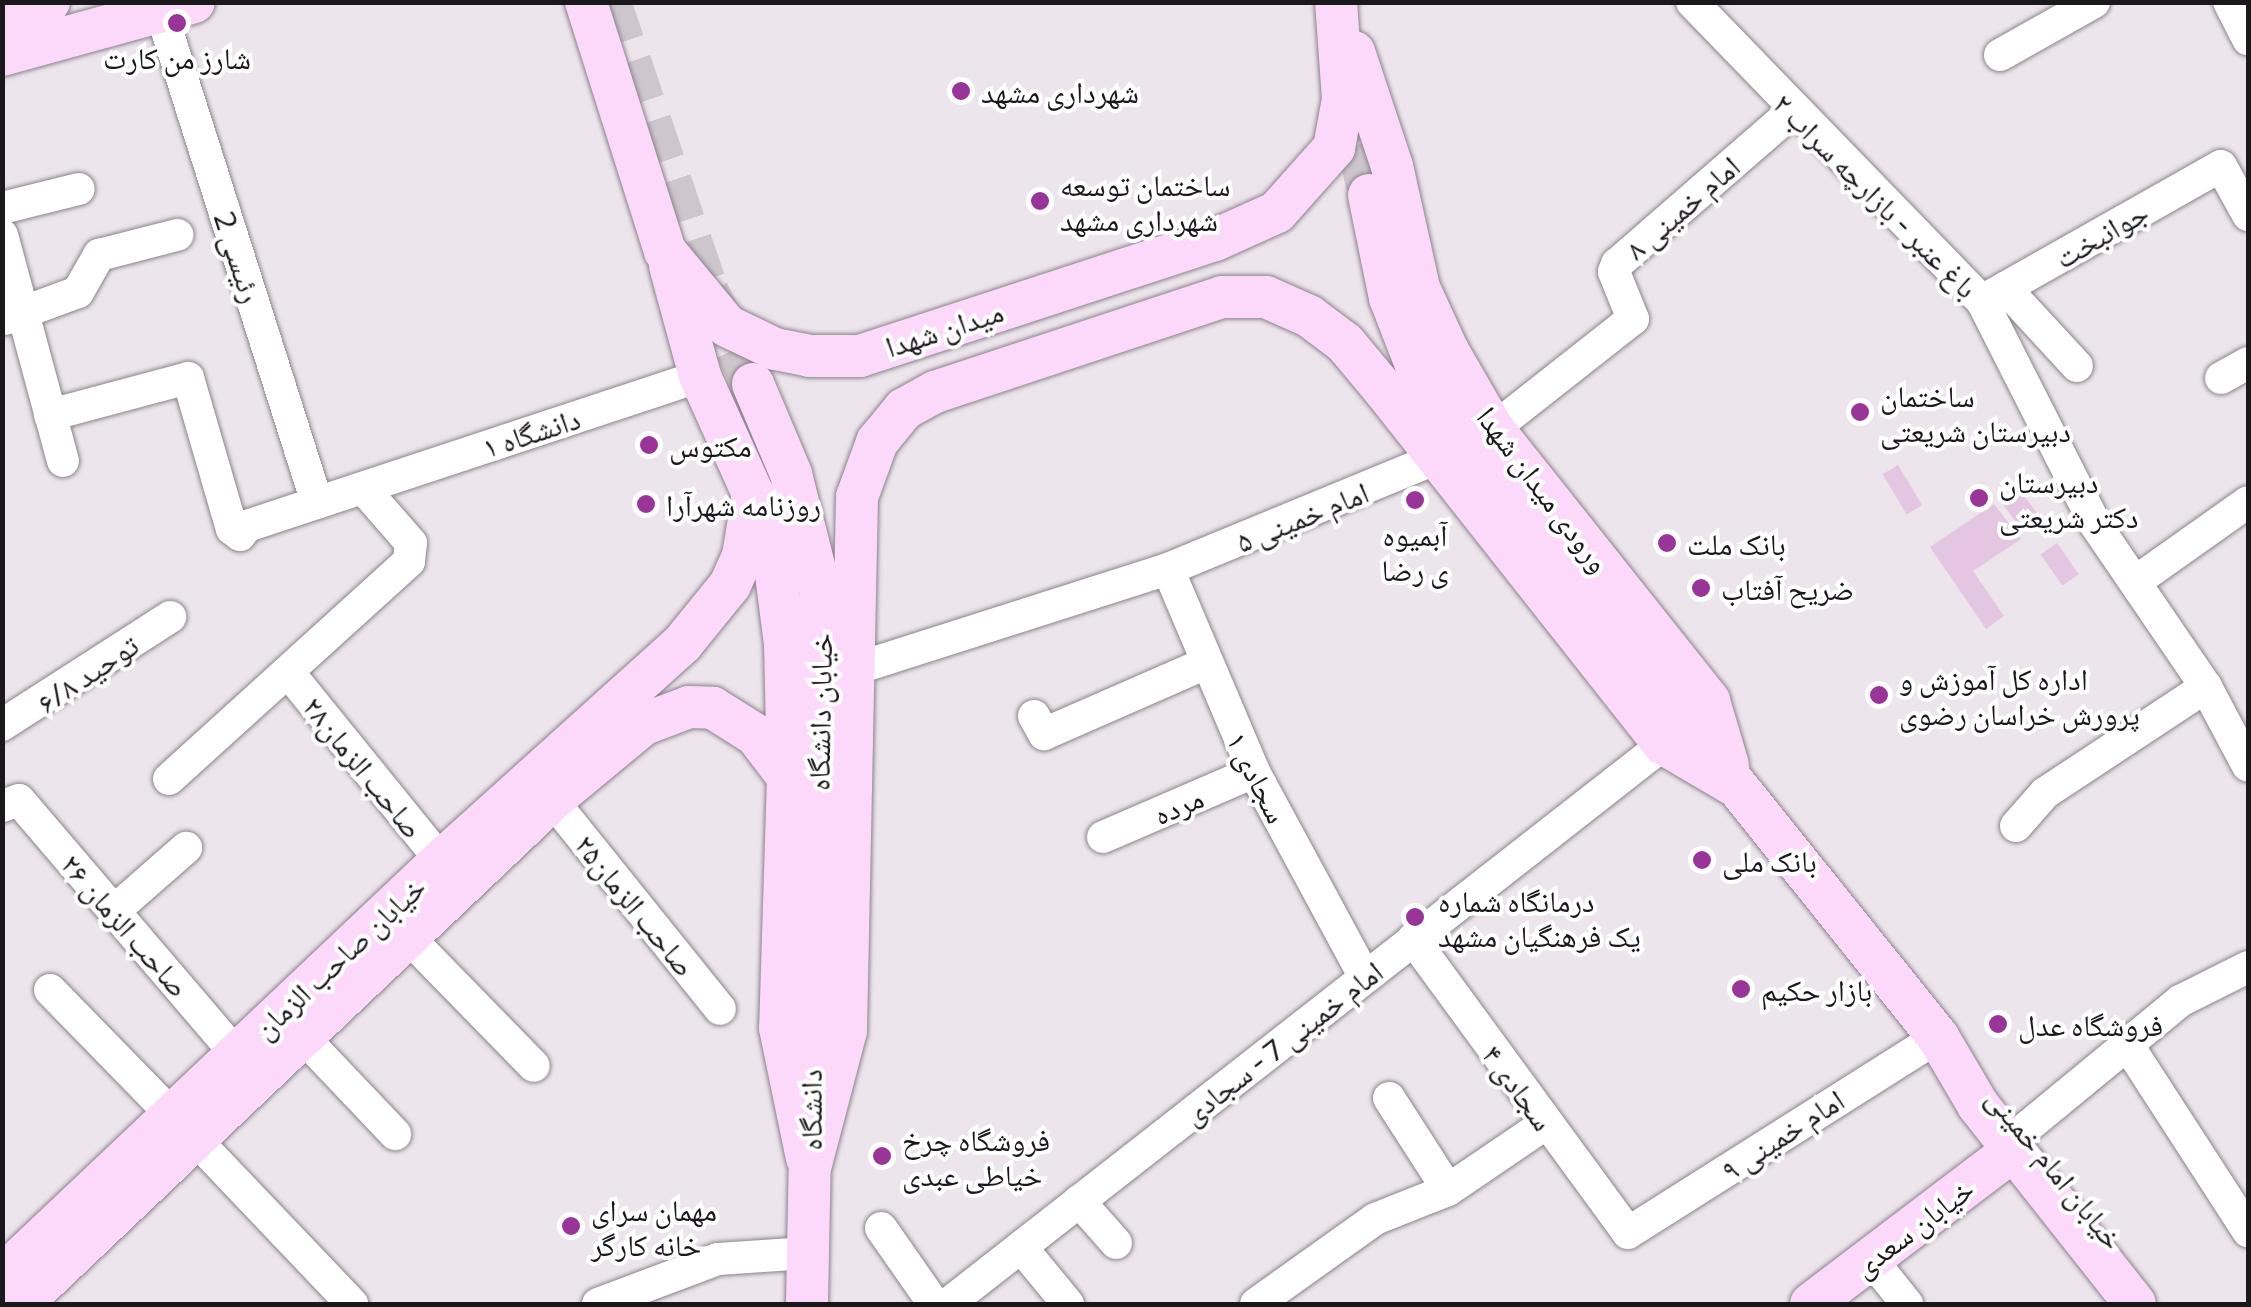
<!DOCTYPE html>
<html>
<head>
<meta charset="utf-8">
<style>
	body { margin:0 }
	#map { position:relative; width:2251px; height:1307px; overflow:hidden; background:#ece5ec; font-family:Commissioner,"Noto Naskh Arabic",sans-serif }
	div>[style] { position:absolute }
	.green>* { inset:0; background:#e4c5e2; transform-origin:0 0 }
	.major-tunnel>* { height:42px; margin-top:-21px; transform-origin:0; background:repeating-linear-gradient(90deg,#cdc6cd 0 42px,transparent 0 63px) }
	.roads { filter:drop-shadow(0 0 2px #8a848a) drop-shadow(0 0 2px #8a848a) }
	.minor>* { height:32px; margin:-16px; padding:0 16px; transform-origin:16px; border-radius:16px; background:#fff }
	.major>* { height:42px; margin:-21px; padding:0 21px; transform-origin:21px; border-radius:21px; background:#fcd9fb }
	.dots>* { width:28px; height:28px; translate:-50% -50%; box-sizing:border-box; border:5px solid #fff; border-radius:50% }
	span { translate:-50% -50%; white-space:nowrap; text-align:center; line-height:1.15; -webkit-text-stroke:8px #fff; paint-order:stroke }
	.poi-label { font-size:30px; color:#1b181b }
	.left { translate:0 -50%; text-align:left }
	.street-label { font-size:30px; color:#1b181b }
	.frame { position:absolute; inset:0; border:5px solid #1b181b; pointer-events:none }
</style>
</head>
<body>
<div id="map">
	<div class="green">
		<div style="left:1898px;top:465px;width:47px;height:18px;rotate:59deg"></div>
		<div style="left:2018px;top:488px;width:36px;height:22px;rotate:53deg"></div>
		<div style="clip-path:polygon(1994px 504px,2021px 539px,1973px 571px,2004px 616px,1986px 629px,1930px 547px)"></div>
		<div style="left:2057px;top:543px;width:38px;height:20px;rotate:55deg"></div>
	</div>
	<div class="major-tunnel">
		<div style="left:610px;top:2px;width:306px;rotate:71.3deg"></div>
		<div style="left:708px;top:292px;width:102px;rotate:63.9deg"></div>
		<div style="left:1344px;top:83px;width:115px;rotate:77.4deg"></div>
	</div>
	<div class="roads">
		<div class="minor">
			<div style="left:1692px;top:2px;width:417px;rotate:45.9deg"></div>
			<div style="left:1982px;top:301px;width:250px;rotate:63.1deg"></div>
			<div style="left:2095px;top:524px;width:197px;rotate:55.7deg"></div>
			<div style="left:2206px;top:687px;width:89px;rotate:62deg"></div>
			<div style="left:2229px;top:2px;width:42px;rotate:62.8deg"></div>
			<div style="left:161px;top:12px;width:515px;rotate:72.37deg"></div>
			<div style="left:2000px;top:55px;width:108px;rotate:-29.4deg"></div>
			<div style="left:2px;top:208px;width:79px;rotate:-13.9deg"></div>
			<div style="left:2px;top:235px;width:234px;rotate:74.9deg"></div>
			<div style="left:2005px;top:288px;width:106px;rotate:47.3deg"></div>
			<div style="left:1982px;top:301px;width:274px;rotate:-29.5deg"></div>
			<div style="left:2221px;top:166px;width:56px;rotate:61.1deg"></div>
			<div style="left:5px;top:319px;width:78px;rotate:-20.3deg"></div>
			<div style="left:78px;top:292px;width:43px;rotate:-60.4deg"></div>
			<div style="left:99px;top:255px;width:81px;rotate:-14.4deg"></div>
			<div style="left:2221px;top:378px;width:31px;rotate:-29deg"></div>
			<div style="left:50px;top:415px;width:143px;rotate:-15deg"></div>
			<div style="left:188px;top:378px;width:157px;rotate:73.8deg"></div>
			<div style="left:232px;top:529px;width:10px;rotate:37deg"></div>
			<div style="left:240px;top:535px;width:11px;rotate:-52deg"></div>
			<div style="left:247px;top:526px;width:477px;rotate:-18.3deg"></div>
			<div style="left:1493px;top:429px;width:178px;rotate:-38.2deg"></div>
			<div style="left:1633px;top:319px;width:51px;rotate:-112deg"></div>
			<div style="left:1614px;top:272px;width:9px;rotate:-69deg"></div>
			<div style="left:1617px;top:264px;width:232px;rotate:-41deg"></div>
			<div style="left:1168px;top:569px;width:220px;rotate:67deg"></div>
			<div style="left:1254px;top:772px;width:233px;rotate:61.6deg"></div>
			<div style="left:2135px;top:582px;width:138px;rotate:-35.3deg"></div>
			<div style="left:855px;top:669px;width:329px;rotate:-17.7deg"></div>
			<div style="left:1168px;top:569px;width:289px;rotate:-22.4deg"></div>
			<div style="left:289px;top:673px;width:242px;rotate:51deg"></div>
			<div style="left:1034px;top:716px;width:21px;rotate:61deg"></div>
			<div style="left:1044px;top:734px;width:175px;rotate:-23.6deg"></div>
			<div style="left:2px;top:725px;width:200px;rotate:-32.7deg"></div>
			<div style="left:169px;top:779px;width:324px;rotate:-42.2deg"></div>
			<div style="left:409px;top:561px;width:18px;rotate:-84deg"></div>
			<div style="left:411px;top:543px;width:73px;rotate:-131.1deg"></div>
			<div style="left:552px;top:800px;width:268px;rotate:51.2deg"></div>
			<div style="left:2px;top:806px;width:18px;rotate:-19deg"></div>
			<div style="left:19px;top:800px;width:334px;rotate:49.5deg"></div>
			<div style="left:2016px;top:826px;width:44px;rotate:-48.7deg"></div>
			<div style="left:2045px;top:793px;width:193px;rotate:-33.4deg"></div>
			<div style="left:1103px;top:837px;width:164px;rotate:-23.3deg"></div>
			<div style="left:114px;top:911px;width:96px;rotate:-41.2deg"></div>
			<div style="left:408px;top:937px;width:180px;rotate:45.7deg"></div>
			<div style="left:1413px;top:939px;width:364px;rotate:53.8deg"></div>
			<div style="left:1628px;top:1233px;width:367px;rotate:-32.3deg"></div>
			<div style="left:50px;top:990px;width:175px;rotate:45.7deg"></div>
			<div style="left:303px;top:1037px;width:134px;rotate:46.5deg"></div>
			<div style="left:2127px;top:1044px;width:223px;rotate:57.1deg"></div>
			<div style="left:1389px;top:1098px;width:109px;rotate:57.3deg"></div>
			<div style="left:2026px;top:1128px;width:200px;rotate:-39.5deg"></div>
			<div style="left:2180px;top:1001px;width:76px;rotate:-26.6deg"></div>
			<div style="left:195px;top:1139px;width:228px;rotate:46.4deg"></div>
			<div style="left:1079px;top:1201px;width:56px;rotate:48.6deg"></div>
			<div style="left:881px;top:1228px;width:93px;rotate:55.1deg"></div>
			<div style="left:1021px;top:1247px;width:74px;rotate:50.5deg"></div>
			<div style="left:1871px;top:1259px;width:58px;rotate:51.3deg"></div>
			<div style="left:598px;top:1304px;width:128px;rotate:-20.6deg"></div>
			<div style="left:718px;top:1259px;width:90px;rotate:-3.8deg"></div>
			<div style="left:948px;top:1304px;width:909px;rotate:-38.03deg"></div>
			<div style="left:1256px;top:1304px;width:146px;rotate:-35.5deg"></div>
			<div style="left:1375px;top:1219px;width:79px;rotate:-21.7deg"></div>
			<div style="left:1448px;top:1190px;width:117px;rotate:-34.2deg"></div>
		</div>
		<div class="major">
			<div style="left:586px;top:2px;width:261px;rotate:72.4deg"></div>
			<div style="left:665px;top:251px;width:97px;rotate:50.4deg"></div>
			<div style="left:727px;top:326px;width:53px;rotate:25.6deg"></div>
			<div style="left:775px;top:349px;width:36px;rotate:11deg"></div>
			<div style="left:810px;top:356px;width:50px"></div>
			<div style="left:860px;top:356px;width:373px;rotate:-18.1deg"></div>
			<div style="left:1215px;top:240px;width:68px;rotate:-24.3deg"></div>
			<div style="left:1277px;top:212px;width:86px;rotate:-48.3deg"></div>
			<div style="left:1334px;top:148px;width:50px;rotate:-79.6deg"></div>
			<div style="left:1343px;top:99px;width:97px;rotate:-94.1deg"></div>
			<div style="left:2px;top:16px;width:49px;rotate:-16.6deg"></div>
			<div style="left:1354px;top:52px;width:120px;rotate:71.6deg"></div>
			<div style="left:1392px;top:166px;width:125px;rotate:77.5deg"></div>
			<div style="left:1419px;top:288px;width:69px;rotate:65.3deg"></div>
			<div style="left:1448px;top:351px;width:90px;rotate:60deg"></div>
			<div style="left:1493px;top:429px;width:347px;rotate:51.5deg"></div>
			<div style="left:1709px;top:701px;width:67px;rotate:73.5deg"></div>
			<div style="left:2px;top:55px;width:199px;rotate:-15.4deg"></div>
			<div style="left:1369px;top:195px;width:105px;rotate:78.5deg"></div>
			<div style="left:1390px;top:298px;width:72px;rotate:68.8deg"></div>
			<div style="left:1416px;top:365px;width:86px;rotate:60.2deg"></div>
			<div style="left:1459px;top:440px;width:765px;rotate:51.26deg"></div>
			<div style="left:1938px;top:1037px;width:79px;rotate:59.5deg"></div>
			<div style="left:1978px;top:1105px;width:253px;rotate:51.7deg"></div>
			<div style="left:670px;top:266px;width:114px;rotate:74.7deg"></div>
			<div style="left:700px;top:376px;width:129px;rotate:65.8deg"></div>
			<div style="left:753px;top:494px;width:76px;rotate:73.2deg"></div>
			<div style="left:775px;top:567px;width:78px;rotate:82.6deg"></div>
			<div style="left:785px;top:644px;width:133px;rotate:88.7deg"></div>
			<div style="left:788px;top:777px;width:251px;rotate:91.8deg"></div>
			<div style="left:780px;top:1028px;width:133px;rotate:78.3deg"></div>
			<div style="left:753px;top:384px;width:98px;rotate:67.1deg"></div>
			<div style="left:791px;top:474px;width:123px;rotate:75.9deg"></div>
			<div style="left:821px;top:593px;width:711px;rotate:91.13deg"></div>
			<div style="left:810px;top:1168px;width:142px;rotate:-75.3deg"></div>
			<div style="left:846px;top:1031px;width:534px;rotate:-88.82deg"></div>
			<div style="left:857px;top:497px;width:59px;rotate:-70deg"></div>
			<div style="left:877px;top:442px;width:43px;rotate:-50.7deg"></div>
			<div style="left:904px;top:409px;width:35px;rotate:-29deg"></div>
			<div style="left:935px;top:392px;width:302px;rotate:-18.3deg"></div>
			<div style="left:1222px;top:297px;width:44px"></div>
			<div style="left:1266px;top:297px;width:47px;rotate:23.8deg"></div>
			<div style="left:1309px;top:316px;width:45px;rotate:36.9deg"></div>
			<div style="left:1345px;top:343px;width:62px;rotate:50.2deg"></div>
			<div style="left:1385px;top:391px;width:450px;rotate:51.7deg"></div>
			<div style="left:1664px;top:744px;width:81px;rotate:30.4deg"></div>
			<div style="left:2px;top:1276px;width:604px;rotate:-43.39deg"></div>
			<div style="left:441px;top:861px;width:324px;rotate:-42deg"></div>
			<div style="left:682px;top:644px;width:76px;rotate:-50.9deg"></div>
			<div style="left:730px;top:585px;width:32px;rotate:-66deg"></div>
			<div style="left:743px;top:556px;width:63px;rotate:-80.8deg"></div>
			<div style="left:21px;top:1304px;width:732px;rotate:-43.51deg"></div>
			<div style="left:552px;top:800px;width:119px;rotate:-39.6deg"></div>
			<div style="left:644px;top:724px;width:48px;rotate:-20.7deg"></div>
			<div style="left:689px;top:707px;width:24px;rotate:2deg"></div>
			<div style="left:713px;top:708px;width:51px;rotate:32.1deg"></div>
			<div style="left:756px;top:735px;width:53px;rotate:52.7deg"></div>
			<div style="left:1811px;top:1304px;width:255px;rotate:-37.2deg"></div>
		</div>
	</div>
	<div class="dots">
		<div style="left:177px;top:23px;background:#993499"></div>
		<div style="left:961px;top:91px;background:#993499"></div>
		<div style="left:1040px;top:201px;background:#993499"></div>
		<div style="left:1860px;top:412px;background:#993499"></div>
		<div style="left:649px;top:445px;background:#993499"></div>
		<div style="left:1979px;top:498px;background:#993499"></div>
		<div style="left:1415px;top:500px;background:#993499"></div>
		<div style="left:646px;top:504px;background:#993499"></div>
		<div style="left:1667px;top:543px;background:#993499"></div>
		<div style="left:1701px;top:588px;background:#993499"></div>
		<div style="left:1879px;top:695px;background:#993499"></div>
		<div style="left:1702px;top:860px;background:#993499"></div>
		<div style="left:1415px;top:917px;background:#993499"></div>
		<div style="left:1741px;top:989px;background:#993499"></div>
		<div style="left:1998px;top:1024px;background:#993499"></div>
		<div style="left:882px;top:1156px;background:#993499"></div>
		<div style="left:571px;top:1226px;background:#993499"></div>
	</div>
	<div class="poi-label">
		<span style="left:177px;top:57px">شارز من کارت</span>
		<span class="left" style="left:981px;top:91px">شهرداری مشهد</span>
		<span class="left" style="left:1060px;top:201px">ساختمان توسعه<br>شهرداری مشهد</span>
		<span class="left" style="left:1880px;top:412px">ساختمان<br>دبیرستان شریعتی</span>
		<span class="left" style="left:669px;top:445px">مکتوس</span>
		<span class="left" style="left:1999px;top:498px">دبیرستان<br>دکتر شریعتی</span>
		<span class="left" style="left:666px;top:504px">روزنامه شهرآرا</span>
		<span style="left:1415px;top:551px">آبمیوه<br>ی رضا</span>
		<span class="left" style="left:1687px;top:543px">بانک ملت</span>
		<span class="left" style="left:1721px;top:588px">ضریح آفتاب</span>
		<span class="left" style="left:1899px;top:695px">اداره کل آموزش و<br>پرورش خراسان رضوی</span>
		<span class="left" style="left:1722px;top:860px">بانک ملی</span>
		<span class="left" style="left:1438px;top:917px">درمانگاه شماره<br>یک فرهنگیان مشهد</span>
		<span class="left" style="left:1761px;top:989px">بازار حکیم</span>
		<span class="left" style="left:2018px;top:1024px">فروشگاه عدل</span>
		<span class="left" style="left:902px;top:1156px">فروشگاه چرخ<br>خیاطی عبدی</span>
		<span class="left" style="left:591px;top:1226px">مهمان سرای<br>خانه کارگر</span>
	</div>
	<div class="street-label">
		<span style="left:1876px;top:195px;rotate:45deg">باغ عنبر - بازارچه سراب ۲</span>
		<span style="left:1682px;top:207px;rotate:-41deg">امام خمینی ۸</span>
		<span style="left:2101px;top:234px;rotate:-30deg">جوانبخت</span>
		<span style="left:239px;top:257px;rotate:72deg">رئیسی 2</span>
		<span style="left:944px;top:328px;rotate:-18deg">میدان شهدا</span>
		<span style="left:531px;top:432px;rotate:-18deg">دانشگاه ۱</span>
		<span style="left:1544px;top:489px;rotate:53deg">ورودی میدان شهدا</span>
		<span style="left:1302px;top:516px;rotate:-22deg">امام خمینی ۵</span>
		<span style="left:87px;top:673px;rotate:-34deg">توحید ۶/۸</span>
		<span style="left:819px;top:712px;rotate:-89deg">خیابان دانشگاه</span>
		<span style="left:364px;top:767px;rotate:51deg">صاحب الزمان۲۸</span>
		<span style="left:1258px;top:777px;rotate:63deg">سجادی ۱</span>
		<span style="left:1178px;top:805px;rotate:-23deg">مرده</span>
		<span style="left:636px;top:905px;rotate:51deg">صاحب الزمان۲۵</span>
		<span style="left:126px;top:925px;rotate:49deg">صاحب الزمان ۲۶</span>
		<span style="left:339px;top:957px;rotate:-43deg">خیابان صاحب الزمان</span>
		<span style="left:1282px;top:1042px;rotate:-38deg">امام خمینی 7 - سجادی</span>
		<span style="left:1519px;top:1087px;rotate:54deg">سجادی ۴</span>
		<span style="left:810px;top:1110px;rotate:-90deg">دانشگاه</span>
		<span style="left:1782px;top:1134px;rotate:-33deg">امام خمینی ۹</span>
		<span style="left:2056px;top:1168px;rotate:51deg">خیابان امام خمینی</span>
		<span style="left:1913px;top:1227px;rotate:-37deg">خیابان سعدی</span>
	</div>
	<div class="frame"></div>
</div>
</body>
</html>
